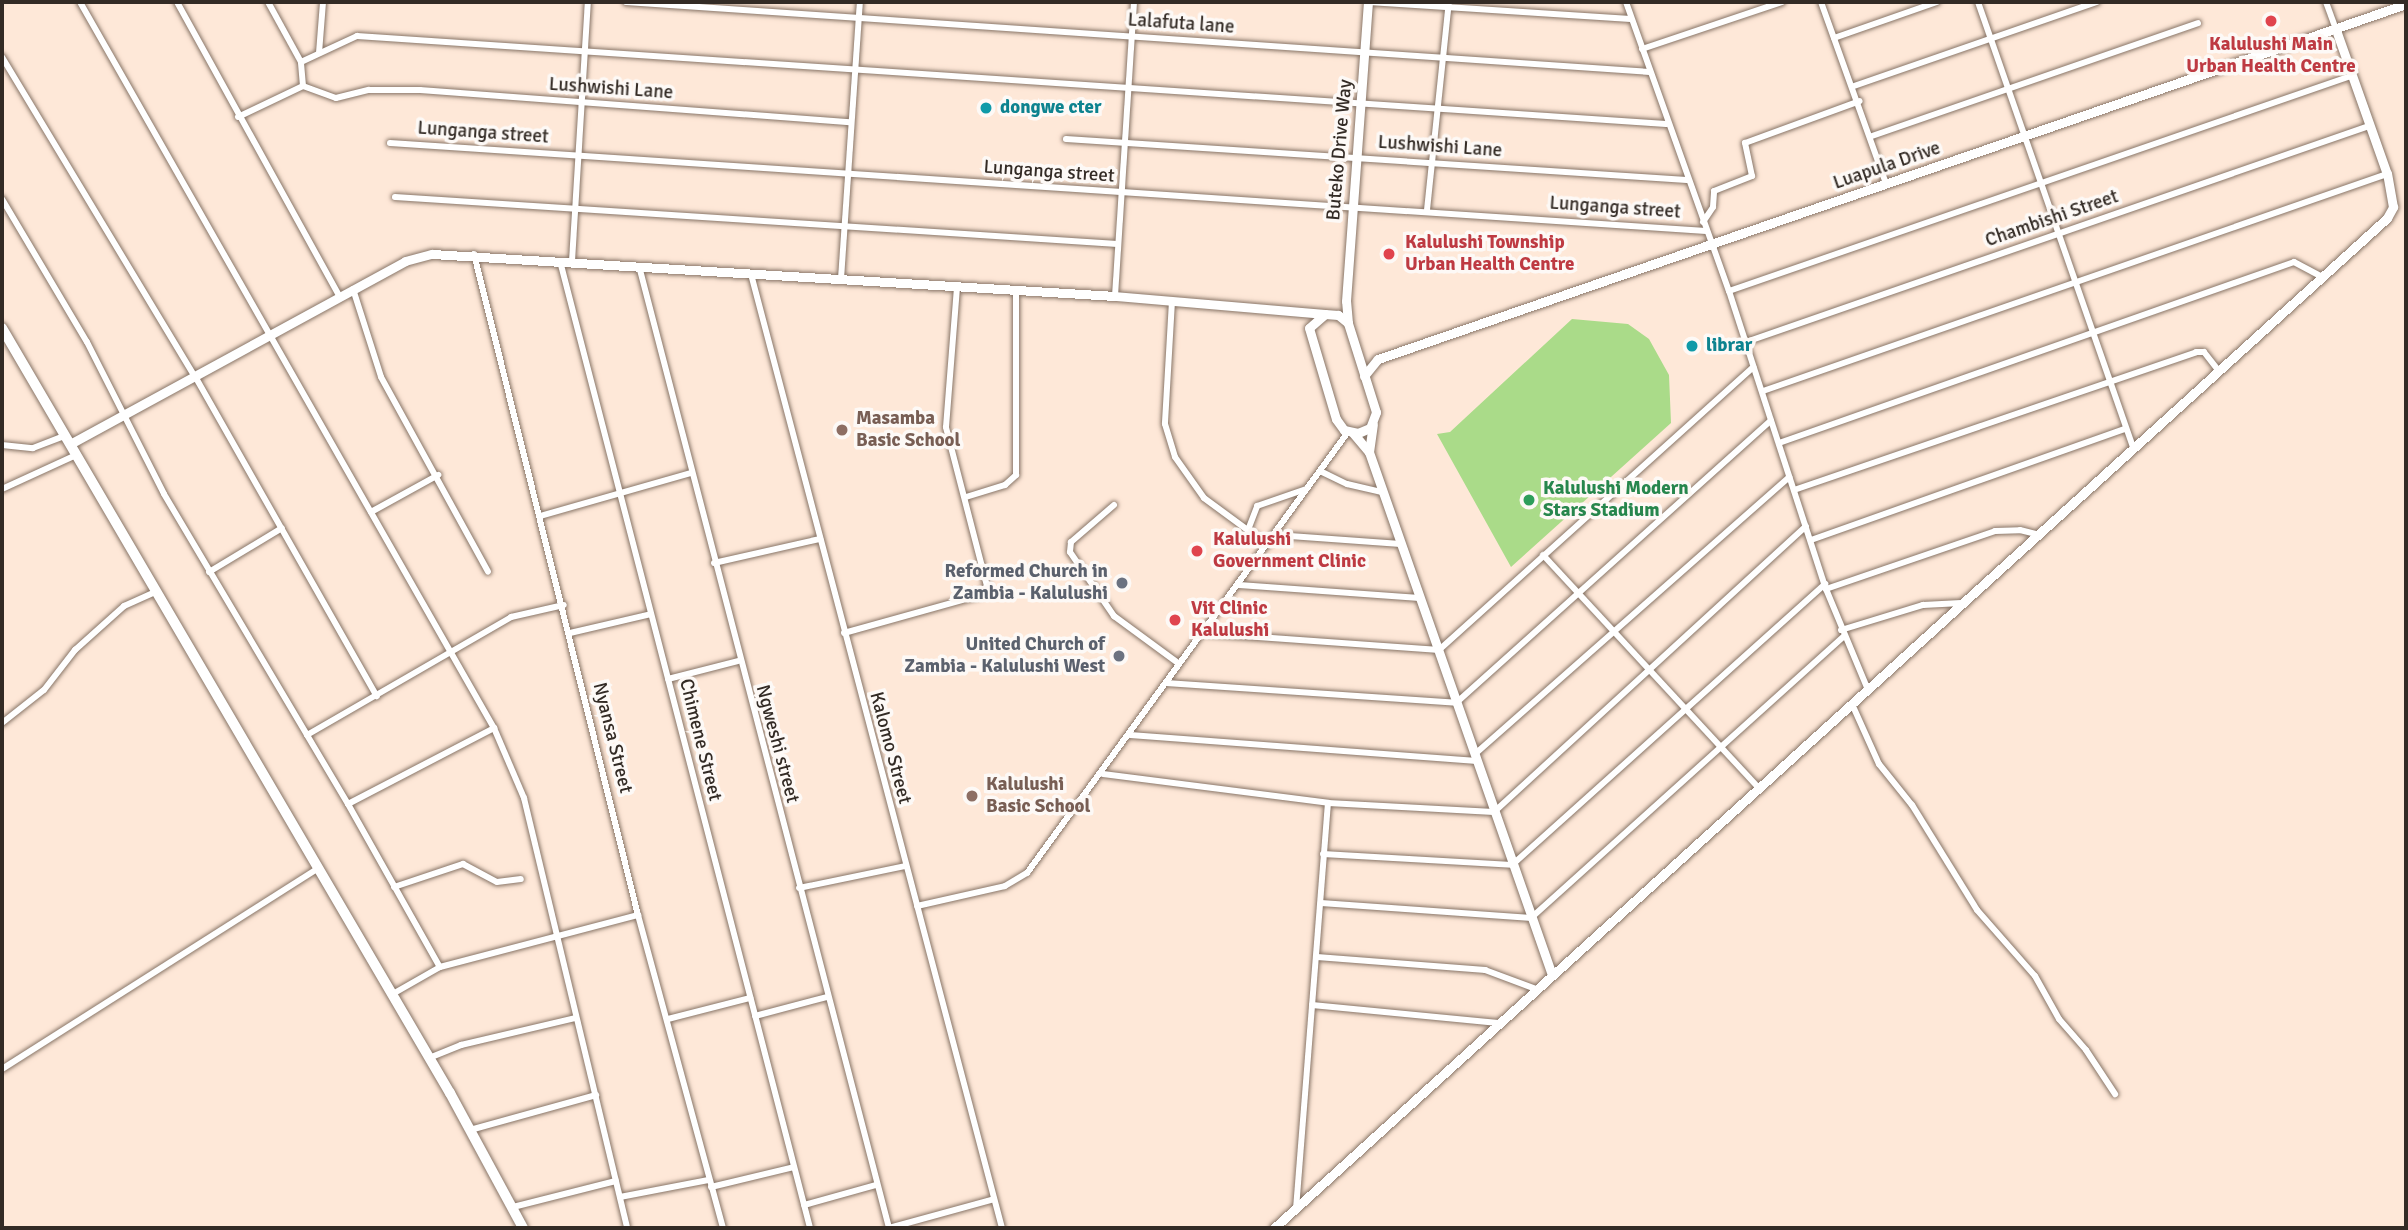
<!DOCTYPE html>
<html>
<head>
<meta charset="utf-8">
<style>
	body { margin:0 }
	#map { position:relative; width:2408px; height:1230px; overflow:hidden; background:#fee8d8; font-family:Signika,sans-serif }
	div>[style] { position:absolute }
	.green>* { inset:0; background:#aadb89 }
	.roads { filter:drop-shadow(0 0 2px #887567) drop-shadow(0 0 2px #887567) }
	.street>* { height:6px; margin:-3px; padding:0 3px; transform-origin:3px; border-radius:3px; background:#fff }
	.secondary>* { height:9px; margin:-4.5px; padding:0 4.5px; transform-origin:4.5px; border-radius:4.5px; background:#fff }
	.primary>* { height:10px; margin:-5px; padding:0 5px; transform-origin:5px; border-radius:5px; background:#fff }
	.dots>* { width:19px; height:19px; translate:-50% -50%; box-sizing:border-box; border:4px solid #fdf9f6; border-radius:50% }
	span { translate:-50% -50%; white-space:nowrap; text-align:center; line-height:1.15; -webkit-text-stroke:7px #fdf9f6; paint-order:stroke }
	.street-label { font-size:19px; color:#332b25 }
	.health-label { font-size:19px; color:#be3a42; font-weight:700 }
	.left { translate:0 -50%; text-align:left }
	.culture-label { font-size:19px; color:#0d838f; font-weight:700 }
	.education-label { font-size:19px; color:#785e54; font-weight:700 }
	.leisure-label { font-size:19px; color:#27864d; font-weight:700 }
	.worship-label { font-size:19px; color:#5b616d; font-weight:700 }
	.right { translate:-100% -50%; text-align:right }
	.frame { position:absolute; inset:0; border:4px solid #332b25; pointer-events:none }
</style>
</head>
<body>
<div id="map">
	<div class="green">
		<div style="clip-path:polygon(1572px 319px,1628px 324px,1649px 339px,1669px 375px,1671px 423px,1511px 567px,1437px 434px,1450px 432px)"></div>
	</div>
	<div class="roads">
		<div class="street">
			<div style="left:80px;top:2px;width:836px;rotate:60.31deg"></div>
			<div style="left:494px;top:728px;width:76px;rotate:66.8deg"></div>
			<div style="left:524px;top:798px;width:442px;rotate:76.5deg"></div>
			<div style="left:177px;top:2px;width:337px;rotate:61.1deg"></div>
			<div style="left:626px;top:2px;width:1026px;rotate:3.91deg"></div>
			<div style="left:1369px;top:2px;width:262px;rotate:3.7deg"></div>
			<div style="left:1626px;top:2px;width:307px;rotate:70.4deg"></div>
			<div style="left:1729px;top:291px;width:313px;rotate:72deg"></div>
			<div style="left:1826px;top:589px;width:109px;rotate:67.4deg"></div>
			<div style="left:1821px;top:2px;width:193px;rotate:70.3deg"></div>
			<div style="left:1978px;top:2px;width:473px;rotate:70.8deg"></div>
			<div style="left:2326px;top:2px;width:30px;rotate:70deg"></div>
			<div style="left:1834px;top:38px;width:109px;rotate:-19.3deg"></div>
			<div style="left:1642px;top:49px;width:148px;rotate:-18.6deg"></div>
			<div style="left:319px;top:53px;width:51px;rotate:-85.5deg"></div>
			<div style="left:2px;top:57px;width:375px;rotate:58.9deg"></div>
			<div style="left:196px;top:378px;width:366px;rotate:60.4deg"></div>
			<div style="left:301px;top:62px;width:62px;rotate:-24.9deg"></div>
			<div style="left:357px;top:36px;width:1312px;rotate:3.85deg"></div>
			<div style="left:303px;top:86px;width:35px;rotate:20deg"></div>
			<div style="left:336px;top:98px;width:34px;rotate:-14deg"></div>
			<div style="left:369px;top:90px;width:51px"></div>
			<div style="left:420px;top:90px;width:431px;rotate:4.3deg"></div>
			<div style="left:1854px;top:86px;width:257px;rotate:-19.1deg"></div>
			<div style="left:238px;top:117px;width:72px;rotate:-25.5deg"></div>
			<div style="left:303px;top:86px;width:24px;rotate:-95deg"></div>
			<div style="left:301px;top:62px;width:68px;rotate:-118.8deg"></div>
			<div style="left:1872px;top:136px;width:345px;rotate:-19.1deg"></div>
			<div style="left:1066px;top:139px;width:622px;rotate:3.78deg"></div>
			<div style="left:390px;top:143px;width:1319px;rotate:3.83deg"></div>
			<div style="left:395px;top:197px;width:724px;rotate:3.72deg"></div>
			<div style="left:2px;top:199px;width:166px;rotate:59.3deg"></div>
			<div style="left:87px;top:342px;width:170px;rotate:63.1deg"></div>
			<div style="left:164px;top:494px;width:280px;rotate:59.3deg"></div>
			<div style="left:307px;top:735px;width:236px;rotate:-30deg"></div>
			<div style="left:511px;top:617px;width:54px;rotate:-12.8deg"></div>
			<div style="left:1427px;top:210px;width:209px;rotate:-84deg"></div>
			<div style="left:1703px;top:222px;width:18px;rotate:-56deg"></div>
			<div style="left:1713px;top:207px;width:16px;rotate:-86deg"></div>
			<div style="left:1714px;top:191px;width:41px;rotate:-21.5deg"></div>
			<div style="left:1752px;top:176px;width:34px;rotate:-102deg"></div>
			<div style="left:1745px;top:143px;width:122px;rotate:-20.1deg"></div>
			<div style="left:474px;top:254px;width:681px;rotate:76.07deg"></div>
			<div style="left:638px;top:915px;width:324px;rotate:74.8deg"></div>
			<div style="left:560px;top:261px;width:999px;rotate:75.5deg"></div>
			<div style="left:572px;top:261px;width:259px;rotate:-86.5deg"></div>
			<div style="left:639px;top:266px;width:994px;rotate:75.43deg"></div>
			<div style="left:751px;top:274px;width:986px;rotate:75.26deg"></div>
			<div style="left:841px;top:279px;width:278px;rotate:-86.1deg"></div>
			<div style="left:353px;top:289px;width:92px;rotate:72.3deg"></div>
			<div style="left:381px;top:377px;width:222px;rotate:61.2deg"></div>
			<div style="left:1729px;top:291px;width:658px;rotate:-19.07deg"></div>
			<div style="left:1115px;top:296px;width:295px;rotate:-86.3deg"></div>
			<div style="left:1172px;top:301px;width:123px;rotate:93.3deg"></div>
			<div style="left:1165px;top:424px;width:34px;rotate:73deg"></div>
			<div style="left:1175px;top:457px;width:50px;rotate:54.7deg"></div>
			<div style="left:1204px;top:498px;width:79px;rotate:36.3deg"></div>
			<div style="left:1746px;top:342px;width:659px;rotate:-19.12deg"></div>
			<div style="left:1763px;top:391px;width:661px;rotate:-19.18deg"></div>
			<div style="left:1779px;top:443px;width:546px;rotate:-19.36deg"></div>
			<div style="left:2294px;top:262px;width:32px;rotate:28deg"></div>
			<div style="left:2px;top:445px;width:31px;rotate:6deg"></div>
			<div style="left:33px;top:448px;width:33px;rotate:-21deg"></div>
			<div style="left:1320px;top:471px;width:30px;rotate:26deg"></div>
			<div style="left:1347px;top:484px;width:37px;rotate:13deg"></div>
			<div style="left:2px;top:489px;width:81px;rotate:-24.7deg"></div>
			<div style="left:1794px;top:490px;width:425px;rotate:-18.9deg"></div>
			<div style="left:2196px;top:352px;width:8px"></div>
			<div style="left:2204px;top:352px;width:24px;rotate:52deg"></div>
			<div style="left:966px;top:497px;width:41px;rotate:-17.1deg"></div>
			<div style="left:1005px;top:485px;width:15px;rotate:-42deg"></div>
			<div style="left:1016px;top:475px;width:184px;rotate:-90deg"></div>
			<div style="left:1114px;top:505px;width:57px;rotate:139.3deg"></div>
			<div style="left:1071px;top:542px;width:10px;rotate:96deg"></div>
			<div style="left:1070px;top:552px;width:78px;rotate:55.5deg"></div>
			<div style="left:1114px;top:616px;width:79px;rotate:36.3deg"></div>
			<div style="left:371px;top:512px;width:77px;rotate:-28.9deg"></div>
			<div style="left:540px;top:516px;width:157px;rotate:-15.9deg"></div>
			<div style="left:1248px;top:530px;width:26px;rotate:-69deg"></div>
			<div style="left:1257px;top:506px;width:52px;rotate:-19.1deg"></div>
			<div style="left:1276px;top:535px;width:125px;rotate:4.1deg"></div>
			<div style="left:1811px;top:540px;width:333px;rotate:-19.5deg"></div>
			<div style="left:1543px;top:555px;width:318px;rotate:47.2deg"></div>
			<div style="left:714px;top:563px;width:109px;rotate:-12.8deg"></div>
			<div style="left:209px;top:572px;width:85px;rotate:-31.1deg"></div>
			<div style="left:1239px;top:585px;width:181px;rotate:4.1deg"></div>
			<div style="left:1826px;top:589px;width:179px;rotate:-18.9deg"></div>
			<div style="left:1995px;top:531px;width:25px;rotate:-2deg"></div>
			<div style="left:2020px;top:530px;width:21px;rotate:14deg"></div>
			<div style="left:1841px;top:630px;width:86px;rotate:-17deg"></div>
			<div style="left:1923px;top:605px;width:38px;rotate:-3deg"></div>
			<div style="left:570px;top:633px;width:83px;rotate:-13.2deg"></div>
			<div style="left:844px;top:633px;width:141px;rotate:-15.6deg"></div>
			<div style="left:980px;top:595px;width:11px;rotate:-52deg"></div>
			<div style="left:987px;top:586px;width:164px;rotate:-104.5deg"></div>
			<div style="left:946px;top:427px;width:141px;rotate:-85.5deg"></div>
			<div style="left:1202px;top:633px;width:238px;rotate:4.1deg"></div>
			<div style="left:1439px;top:650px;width:423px;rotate:-42deg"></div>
			<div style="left:668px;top:679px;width:72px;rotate:-14.4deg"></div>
			<div style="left:1166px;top:683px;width:291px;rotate:3.9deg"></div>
			<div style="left:1456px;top:703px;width:423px;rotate:-41.9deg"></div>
			<div style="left:1852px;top:704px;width:66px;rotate:65.8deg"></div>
			<div style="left:1879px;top:764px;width:53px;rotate:51.2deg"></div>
			<div style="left:1912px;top:805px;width:123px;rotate:58.2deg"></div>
			<div style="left:1977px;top:910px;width:88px;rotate:48.7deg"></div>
			<div style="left:2035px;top:976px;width:49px;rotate:60.8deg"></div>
			<div style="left:2059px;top:1019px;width:41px;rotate:48.9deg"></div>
			<div style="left:2086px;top:1050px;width:53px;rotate:56.6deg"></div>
			<div style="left:2px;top:723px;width:53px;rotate:-38.2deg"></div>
			<div style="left:44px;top:690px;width:51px;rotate:-52.2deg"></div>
			<div style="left:75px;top:650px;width:66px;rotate:-41.9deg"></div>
			<div style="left:124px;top:606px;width:36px;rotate:-24deg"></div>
			<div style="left:307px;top:735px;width:80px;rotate:59.3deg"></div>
			<div style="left:348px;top:804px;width:165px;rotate:-27.5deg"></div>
			<div style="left:1130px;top:735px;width:348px;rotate:4.3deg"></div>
			<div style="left:1475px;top:754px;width:419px;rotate:-41.4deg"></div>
			<div style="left:1103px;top:774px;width:227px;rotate:7.3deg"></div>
			<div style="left:1328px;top:803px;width:166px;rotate:3.1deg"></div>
			<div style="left:1494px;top:812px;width:423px;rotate:-42.5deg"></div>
			<div style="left:348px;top:804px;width:187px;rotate:60.6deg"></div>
			<div style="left:440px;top:967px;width:56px;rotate:150.3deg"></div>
			<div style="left:1323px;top:854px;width:189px;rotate:3.3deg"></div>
			<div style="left:1512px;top:865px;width:421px;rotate:-41.9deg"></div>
			<div style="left:394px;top:887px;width:73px;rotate:-18.4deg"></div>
			<div style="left:463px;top:864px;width:38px;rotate:28deg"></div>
			<div style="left:497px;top:882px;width:24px;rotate:-7deg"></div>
			<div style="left:799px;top:888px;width:108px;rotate:-11.7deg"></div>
			<div style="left:1321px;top:903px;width:211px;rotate:4.1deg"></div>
			<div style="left:1531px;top:918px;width:421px;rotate:-42deg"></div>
			<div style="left:917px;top:906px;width:90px;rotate:-12.8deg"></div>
			<div style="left:1005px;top:886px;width:26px;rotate:-31deg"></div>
			<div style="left:1027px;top:873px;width:545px;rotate:-53.95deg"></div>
			<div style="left:1317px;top:957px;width:169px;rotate:4.4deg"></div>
			<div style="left:1485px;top:970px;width:54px;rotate:20.4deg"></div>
			<div style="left:440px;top:967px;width:205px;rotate:-14.7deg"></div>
			<div style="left:1312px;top:1005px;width:187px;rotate:5.5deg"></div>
			<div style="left:755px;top:1016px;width:74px;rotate:-14.8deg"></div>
			<div style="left:668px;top:1019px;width:85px;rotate:-14.4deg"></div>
			<div style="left:429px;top:1058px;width:35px;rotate:-22deg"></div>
			<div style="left:461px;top:1045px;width:117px;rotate:-13.3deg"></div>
			<div style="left:2px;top:1069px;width:372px;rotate:-32.4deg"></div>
			<div style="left:470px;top:1130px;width:131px;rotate:-15.5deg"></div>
			<div style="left:711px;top:1187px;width:85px;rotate:-13.5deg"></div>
			<div style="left:620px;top:1197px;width:90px;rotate:-10.9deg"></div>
			<div style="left:804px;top:1205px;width:75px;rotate:-15.5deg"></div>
			<div style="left:513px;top:1207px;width:106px;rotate:-14.2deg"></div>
			<div style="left:1296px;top:1209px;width:407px;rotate:-85.5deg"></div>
			<div style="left:889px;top:1228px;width:109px;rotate:-15.4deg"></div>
		</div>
		<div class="secondary">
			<div style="left:1348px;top:323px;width:13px;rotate:-141deg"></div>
			<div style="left:1338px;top:315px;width:13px;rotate:-176deg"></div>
			<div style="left:1325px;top:314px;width:21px;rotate:139deg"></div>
			<div style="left:1309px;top:328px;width:95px;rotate:73.5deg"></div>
			<div style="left:1336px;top:419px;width:14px;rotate:54deg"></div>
			<div style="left:1344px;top:430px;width:14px;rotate:12deg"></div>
			<div style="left:1358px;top:433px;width:13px;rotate:-23deg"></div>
			<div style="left:1370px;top:428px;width:17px;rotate:-69deg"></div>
			<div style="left:1376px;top:412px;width:93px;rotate:-107.5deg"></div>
			<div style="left:1348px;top:323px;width:22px;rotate:-95deg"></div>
			<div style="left:1346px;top:301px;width:300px;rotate:-85.8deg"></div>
			<div style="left:1364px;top:376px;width:22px;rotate:-51deg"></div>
			<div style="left:1378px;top:359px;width:1088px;rotate:-19.05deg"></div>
			<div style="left:1353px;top:433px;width:25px;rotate:50deg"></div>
			<div style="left:1369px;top:452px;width:554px;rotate:70.71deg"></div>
			<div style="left:70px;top:444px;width:382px;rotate:-28.6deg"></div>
			<div style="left:405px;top:261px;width:28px;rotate:-15deg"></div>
			<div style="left:432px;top:254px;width:684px;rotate:3.52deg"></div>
			<div style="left:1115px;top:296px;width:209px;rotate:4.9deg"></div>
			<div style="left:1369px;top:452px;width:28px;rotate:-82deg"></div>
			<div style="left:1274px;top:1228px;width:1503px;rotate:-42.22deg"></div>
			<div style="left:2387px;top:218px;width:13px;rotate:-61deg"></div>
			<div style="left:2393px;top:207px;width:34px;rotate:-100deg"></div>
			<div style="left:2387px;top:174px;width:153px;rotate:-109.5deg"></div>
		</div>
		<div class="primary">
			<div style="left:2px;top:328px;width:887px;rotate:59.65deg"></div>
			<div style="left:450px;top:1093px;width:153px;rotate:61.6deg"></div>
		</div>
	</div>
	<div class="dots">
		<div style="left:2271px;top:21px;background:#e0444e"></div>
		<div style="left:986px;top:108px;background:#0f9aa8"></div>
		<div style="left:1389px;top:254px;background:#e0444e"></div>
		<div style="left:1692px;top:346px;background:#0f9aa8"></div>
		<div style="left:842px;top:430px;background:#8d6e63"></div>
		<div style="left:1529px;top:500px;background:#2e9e5b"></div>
		<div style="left:1197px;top:551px;background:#e0444e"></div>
		<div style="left:1122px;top:583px;background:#6b7280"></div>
		<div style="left:1175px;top:620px;background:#e0444e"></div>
		<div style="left:1119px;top:656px;background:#6b7280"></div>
		<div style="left:972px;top:796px;background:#8d6e63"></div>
	</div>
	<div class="street-label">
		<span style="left:1181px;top:24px;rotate:4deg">Lalafuta lane</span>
		<span style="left:611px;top:89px;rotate:4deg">Lushwishi Lane</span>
		<span style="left:483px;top:133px;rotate:4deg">Lunganga street</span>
		<span style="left:1440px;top:147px;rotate:4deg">Lushwishi Lane</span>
		<span style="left:1340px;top:150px;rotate:-85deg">Buteko Drive Way</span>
		<span style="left:1887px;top:166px;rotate:-19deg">Luapula Drive</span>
		<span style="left:1049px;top:172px;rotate:4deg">Lunganga street</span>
		<span style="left:1615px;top:208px;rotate:4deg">Lunganga street</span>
		<span style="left:2052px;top:219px;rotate:-19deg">Chambishi Street</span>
		<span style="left:612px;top:738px;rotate:76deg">Nyansa Street</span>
		<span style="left:700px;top:740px;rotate:76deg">Chimene Street</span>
		<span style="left:777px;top:744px;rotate:75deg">Ngweshi street</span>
		<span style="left:890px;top:748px;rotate:75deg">Kalomo Street</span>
	</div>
	<div class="health-label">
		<span style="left:2271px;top:56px">Kalulushi Main<br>Urban Health Centre</span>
		<span class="left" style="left:1405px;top:254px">Kalulushi Township<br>Urban Health Centre</span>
		<span class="left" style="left:1213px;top:551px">Kalulushi<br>Government Clinic</span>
		<span class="left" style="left:1191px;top:620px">Vit Clinic<br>Kalulushi</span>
	</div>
	<div class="culture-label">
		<span class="left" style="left:1000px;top:108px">dongwe cter</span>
		<span class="left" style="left:1706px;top:346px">librar</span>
	</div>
	<div class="education-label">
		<span class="left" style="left:856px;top:430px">Masamba<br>Basic School</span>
		<span class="left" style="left:986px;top:796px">Kalulushi<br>Basic School</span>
	</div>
	<div class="leisure-label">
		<span class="left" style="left:1543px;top:500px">Kalulushi Modern<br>Stars Stadium</span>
	</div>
	<div class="worship-label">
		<span class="right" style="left:1108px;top:583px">Reformed Church in<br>Zambia - Kalulushi</span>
		<span class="right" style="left:1105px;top:656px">United Church of<br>Zambia - Kalulushi West</span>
	</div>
	<div class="frame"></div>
</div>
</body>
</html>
